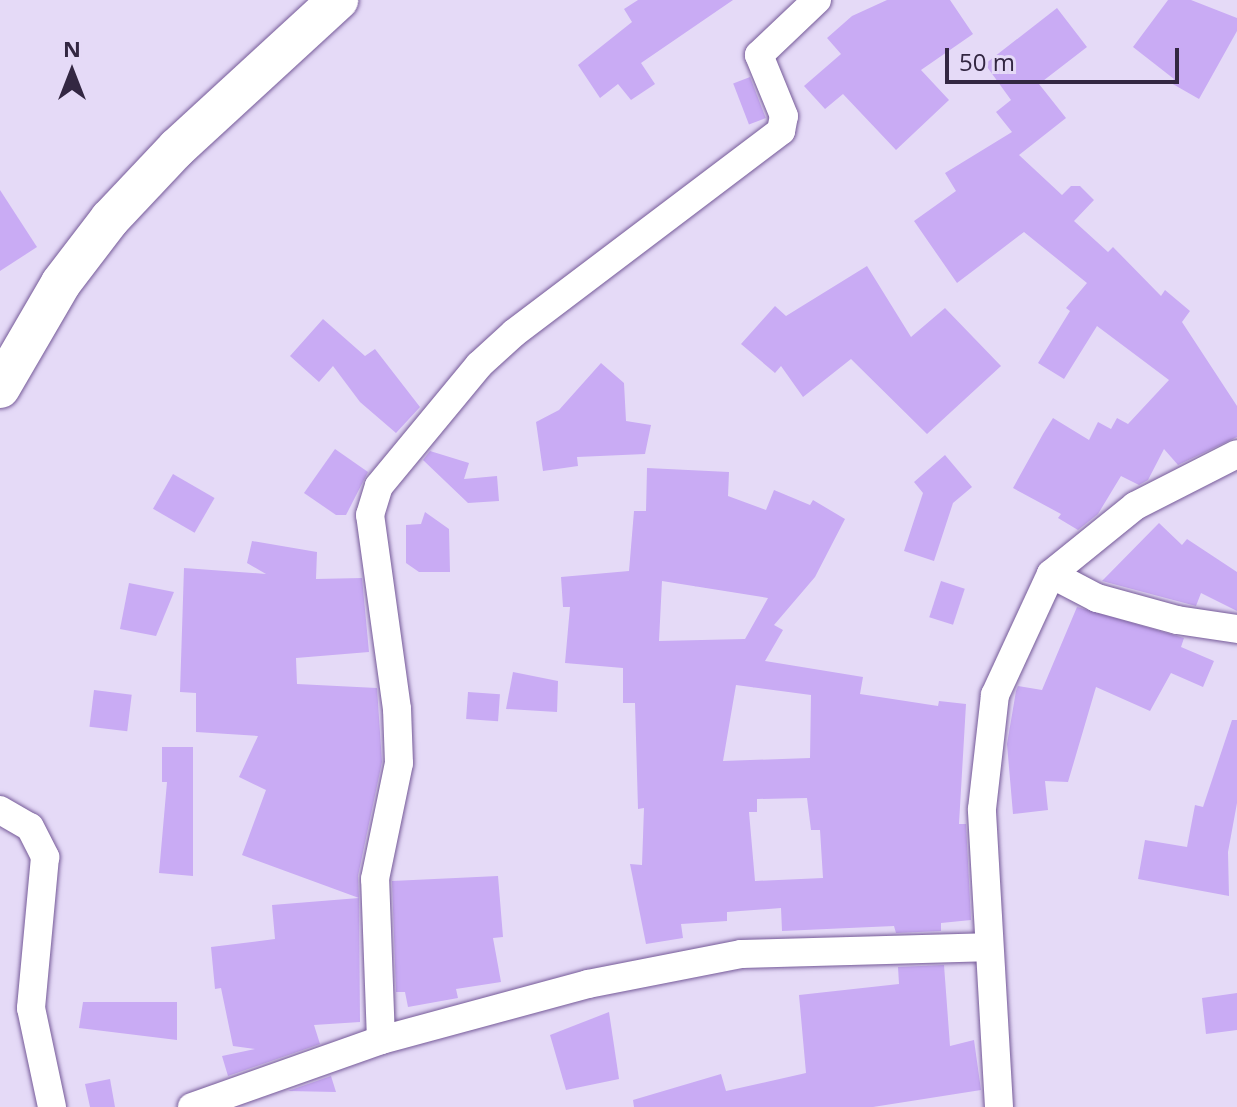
<!DOCTYPE html>
<html>
<head>
<meta charset="utf-8">
<style>
	body { margin:0 }
	#map { position:relative; width:1237px; height:1107px; overflow:hidden; background:#e5daf7; font-family:"Open Sans",sans-serif }
	div>[style] { position:absolute }
	.building>* { inset:0; background:#c9abf4; transform-origin:0 0 }
	.roads { filter:drop-shadow(0 0 2px #755a98) drop-shadow(0 0 2px #755a98) }
	.street>* { height:28px; margin:-14px; padding:0 14px; transform-origin:14px; border-radius:14px; background:#fff }
	.secondary>* { height:40px; margin:-20px; padding:0 20px; transform-origin:20px; border-radius:20px; background:#fff }
	span { translate:-50% -50%; white-space:nowrap; text-align:center; line-height:1.15; -webkit-text-stroke:8px #e5daf7; paint-order:stroke }
	.north { position:absolute; left:32px; top:32px; width:80px; height:80px; -webkit-text-stroke:6px #e5daf7; paint-order:stroke; rotate:0deg; font-size:22px; font-weight:700; line-height:32px; text-align:center; color:#332742 }
	.north::after { content:''; display:block; margin:auto; width:28px; height:36px; background:#332742; clip-path:polygon(50% 0,100% 100%,50% 72%,0 100%) }
	.scale { position:absolute; left:945px; top:48px; width:234px; height:36px; box-sizing:border-box; border:4px solid #332742; border-top:0; padding-left:10px; font-size:24px; line-height:28px; white-space:nowrap; color:#332742; -webkit-text-stroke:6px #e5daf7; paint-order:stroke }
</style>
</head>
<body>
<div id="map">
	<div class="building">
		<div style="clip-path:polygon(638px 0,733px 0,641px 63px,655px 84px,631px 100px,618px 84px,600px 98px,578px 65px,632px 22px,624px 9px)"></div>
		<div style="clip-path:polygon(887px 0,950px 0,973px 34px,921px 70px,949px 100px,896px 150px,843px 94px,825px 109px,804px 86px,841px 54px,827px 38px,852px 16px)"></div>
		<div style="clip-path:polygon(1168px 0,1191px 0,1237px 18px,1237px 31px,1199px 99px,1171px 83px,1174px 79px,1133px 47px)"></div>
		<div style="clip-path:polygon(1057px 8px,1087px 47px,1039px 84px,1066px 118px,1019px 155px,1062px 195px,1071px 186px,1080px 186px,1094px 200px,1074px 221px,1108px 252px,1113px 247px,1161px 296px,1165px 290px,1190px 311px,1182px 322px,1237px 406px,1237px 437px,1178px 465px,1164px 449px,1148px 480px,1139px 485px,1121px 476px,1098px 514px,1078px 530px,1058px 518px,1061px 514px,1013px 488px,1043px 434px,1053px 418px,1089px 440px,1098px 422px,1111px 429px,1117px 418px,1128px 424px,1169px 380px,1097px 326px,1064px 379px,1038px 363px,1070px 311px,1066px 308px,1087px 283px,1024px 232px,957px 283px,914px 221px,956px 191px,945px 173px,1012px 132px,996px 112px,1011px 100px,985px 64px)"></div>
		<div style="left:750px;top:77px;width:44px;height:18px;rotate:69deg"></div>
		<div style="clip-path:polygon(0 190px,37px 247px,0 271px)"></div>
		<div style="clip-path:polygon(867px 266px,911px 337px,945px 308px,1001px 366px,927px 434px,851px 359px,803px 397px,781px 366px,775px 373px,741px 344px,775px 306px,786px 316px)"></div>
		<div style="clip-path:polygon(323px 319px,365px 356px,375px 349px,420px 407px,396px 433px,360px 402px,333px 366px,319px 382px,290px 356px)"></div>
		<div style="clip-path:polygon(601px 363px,624px 383px,626px 421px,651px 425px,645px 454px,577px 457px,578px 466px,543px 471px,536px 422px,559px 410px)"></div>
		<div style="clip-path:polygon(335px 449px,368px 472px,346px 515px,336px 515px,304px 493px)"></div>
		<div style="clip-path:polygon(430px 451px,469px 463px,464px 479px,497px 476px,499px 501px,468px 503px,423px 460px)"></div>
		<div style="clip-path:polygon(945px 455px,972px 487px,953px 503px,934px 561px,904px 551px,923px 493px,914px 482px)"></div>
		<div style="clip-path:polygon(evenodd,647px 468px,729px 472px,728px 496px,766px 510px,774px 490px,810px 505px,813px 500px,845px 519px,815px 577px,774px 625px,783px 630px,765px 661px,863px 677px,860px 694px,938px 706px,939px 701px,966px 704px,959px 824px,966px 824px,971px 920px,941px 923px,941px 931px,896px 933px,894px 926px,782px 931px,781px 908px,727px 912px,727px 921px,681px 924px,683px 938px,646px 944px,630px 864px,642px 865px,644px 808px,638px 809px,635px 703px,623px 703px,623px 668px,565px 663px,570px 607px,563px 607px,561px 577px,629px 571px,634px 511px,646px 511px,647px 468px,662px 581px,768px 598px,745px 639px,659px 641px,662px 581px,647px 468px,736px 685px,811px 695px,810px 758px,723px 761px,736px 685px,647px 468px,807px 798px,811px 830px,820px 830px,823px 878px,755px 881px,749px 812px,757px 812px,757px 799px,807px 798px)"></div>
		<div style="left:173px;top:474px;width:48px;height:40px;rotate:30deg"></div>
		<div style="clip-path:polygon(425px 512px,449px 529px,450px 572px,419px 572px,406px 563px,406px 525px,421px 524px)"></div>
		<div style="clip-path:polygon(1159px 523px,1182px 545px,1187px 539px,1237px 572px,1237px 611px,1201px 593px,1196px 606px,1102px 581px)"></div>
		<div style="clip-path:polygon(252px 541px,317px 552px,316px 579px,362px 578px,369px 652px,296px 658px,297px 684px,377px 688px,382px 762px,358px 876px,359px 898px,242px 855px,266px 790px,239px 777px,258px 736px,196px 732px,196px 693px,180px 692px,184px 568px,266px 574px,247px 563px)"></div>
		<div style="left:941px;top:581px;width:25px;height:38px;rotate:18deg"></div>
		<div style="clip-path:polygon(129px 583px,174px 592px,156px 636px,120px 629px)"></div>
		<div style="clip-path:polygon(1077px 607px,1184px 638px,1181px 647px,1214px 661px,1203px 687px,1171px 673px,1150px 711px,1096px 687px,1068px 782px,1045px 781px,1048px 810px,1013px 814px,1007px 744px,1016px 691px,1018px 686px,1042px 690px)"></div>
		<div style="clip-path:polygon(513px 672px,558px 681px,557px 712px,506px 709px)"></div>
		<div style="left:94px;top:690px;width:38px;height:37px;rotate:7deg"></div>
		<div style="left:468px;top:692px;width:32px;height:27px;rotate:4deg"></div>
		<div style="clip-path:polygon(1232px 720px,1237px 720px,1237px 803px,1228px 852px,1229px 896px,1138px 879px,1145px 840px,1187px 847px,1195px 805px,1203px 807px)"></div>
		<div style="clip-path:polygon(162px 747px,193px 747px,193px 876px,159px 873px,167px 782px,162px 782px)"></div>
		<div style="clip-path:polygon(498px 876px,503px 937px,493px 938px,501px 982px,456px 989px,458px 998px,408px 1007px,405px 992px,396px 992px,392px 881px)"></div>
		<div style="clip-path:polygon(359px 898px,360px 1022px,314px 1025px,320px 1044px,228px 1076px,222px 1056px,255px 1049px,233px 1046px,221px 988px,215px 989px,211px 947px,275px 939px,272px 905px)"></div>
		<div style="clip-path:polygon(944px 965px,950px 1046px,974px 1040px,981px 1090px,873px 1107px,634px 1107px,633px 1100px,721px 1074px,726px 1091px,806px 1073px,799px 995px,899px 984px,898px 967px)"></div>
		<div style="clip-path:polygon(1237px 993px,1237px 1030px,1206px 1034px,1202px 998px)"></div>
		<div style="clip-path:polygon(83px 1002px,177px 1002px,177px 1040px,79px 1028px)"></div>
		<div style="clip-path:polygon(609px 1012px,619px 1079px,566px 1090px,550px 1035px)"></div>
		<div style="clip-path:polygon(331px 1076px,336px 1092px,288px 1091px)"></div>
		<div style="clip-path:polygon(110px 1079px,115px 1107px,90px 1107px,85px 1084px)"></div>
	</div>
	<div class="roads">
		<div class="street">
			<div style="left:1051px;top:574px;width:52px;rotate:27.6deg"></div>
			<div style="left:1097px;top:598px;width:83px;rotate:15.4deg"></div>
			<div style="left:1177px;top:620px;width:61px;rotate:8.5deg"></div>
			<div style="left:0;top:810px;width:34px;rotate:30deg"></div>
			<div style="left:30px;top:827px;width:34px;rotate:63deg"></div>
			<div style="left:45px;top:857px;width:152px;rotate:95.3deg"></div>
			<div style="left:31px;top:1008px;width:101px;rotate:78deg"></div>
			<div style="left:381px;top:1040px;width:161px;rotate:-92.1deg"></div>
			<div style="left:375px;top:879px;width:118px;rotate:-78.3deg"></div>
			<div style="left:399px;top:763px;width:54px;rotate:-92.1deg"></div>
			<div style="left:397px;top:709px;width:196px;rotate:-97.9deg"></div>
			<div style="left:370px;top:515px;width:30px;rotate:-73deg"></div>
			<div style="left:379px;top:486px;width:157px;rotate:-50.4deg"></div>
			<div style="left:479px;top:365px;width:47px;rotate:-42.4deg"></div>
			<div style="left:514px;top:333px;width:335px;rotate:-37.1deg"></div>
			<div style="left:781px;top:131px;width:15px;rotate:-79deg"></div>
			<div style="left:784px;top:116px;width:66px;rotate:-112.3deg"></div>
			<div style="left:759px;top:55px;width:80px;rotate:-43.5deg"></div>
			<div style="left:192px;top:1107px;width:201px;rotate:-19.5deg"></div>
			<div style="left:381px;top:1040px;width:214px;rotate:-15.1deg"></div>
			<div style="left:588px;top:984px;width:156px;rotate:-11.1deg"></div>
			<div style="left:741px;top:954px;width:245px;rotate:-1.6deg"></div>
			<div style="left:999px;top:1107px;width:298px;rotate:-93.3deg"></div>
			<div style="left:982px;top:809px;width:115px;rotate:-83.5deg"></div>
			<div style="left:995px;top:695px;width:133px;rotate:-65.2deg"></div>
			<div style="left:1051px;top:574px;width:108px;rotate:-39deg"></div>
			<div style="left:1135px;top:506px;width:114px;rotate:-27deg"></div>
		</div>
		<div class="secondary">
			<div style="left:0;top:388px;width:121px;rotate:-59.8deg"></div>
			<div style="left:61px;top:283px;width:81px;rotate:-52.6deg"></div>
			<div style="left:110px;top:219px;width:98px;rotate:-46.7deg"></div>
			<div style="left:177px;top:148px;width:219px;rotate:-42.6deg"></div>
		</div>
	</div>
	<div class="north">N</div>
	<div class="scale">50 m</div>
</div>
</body>
</html>
